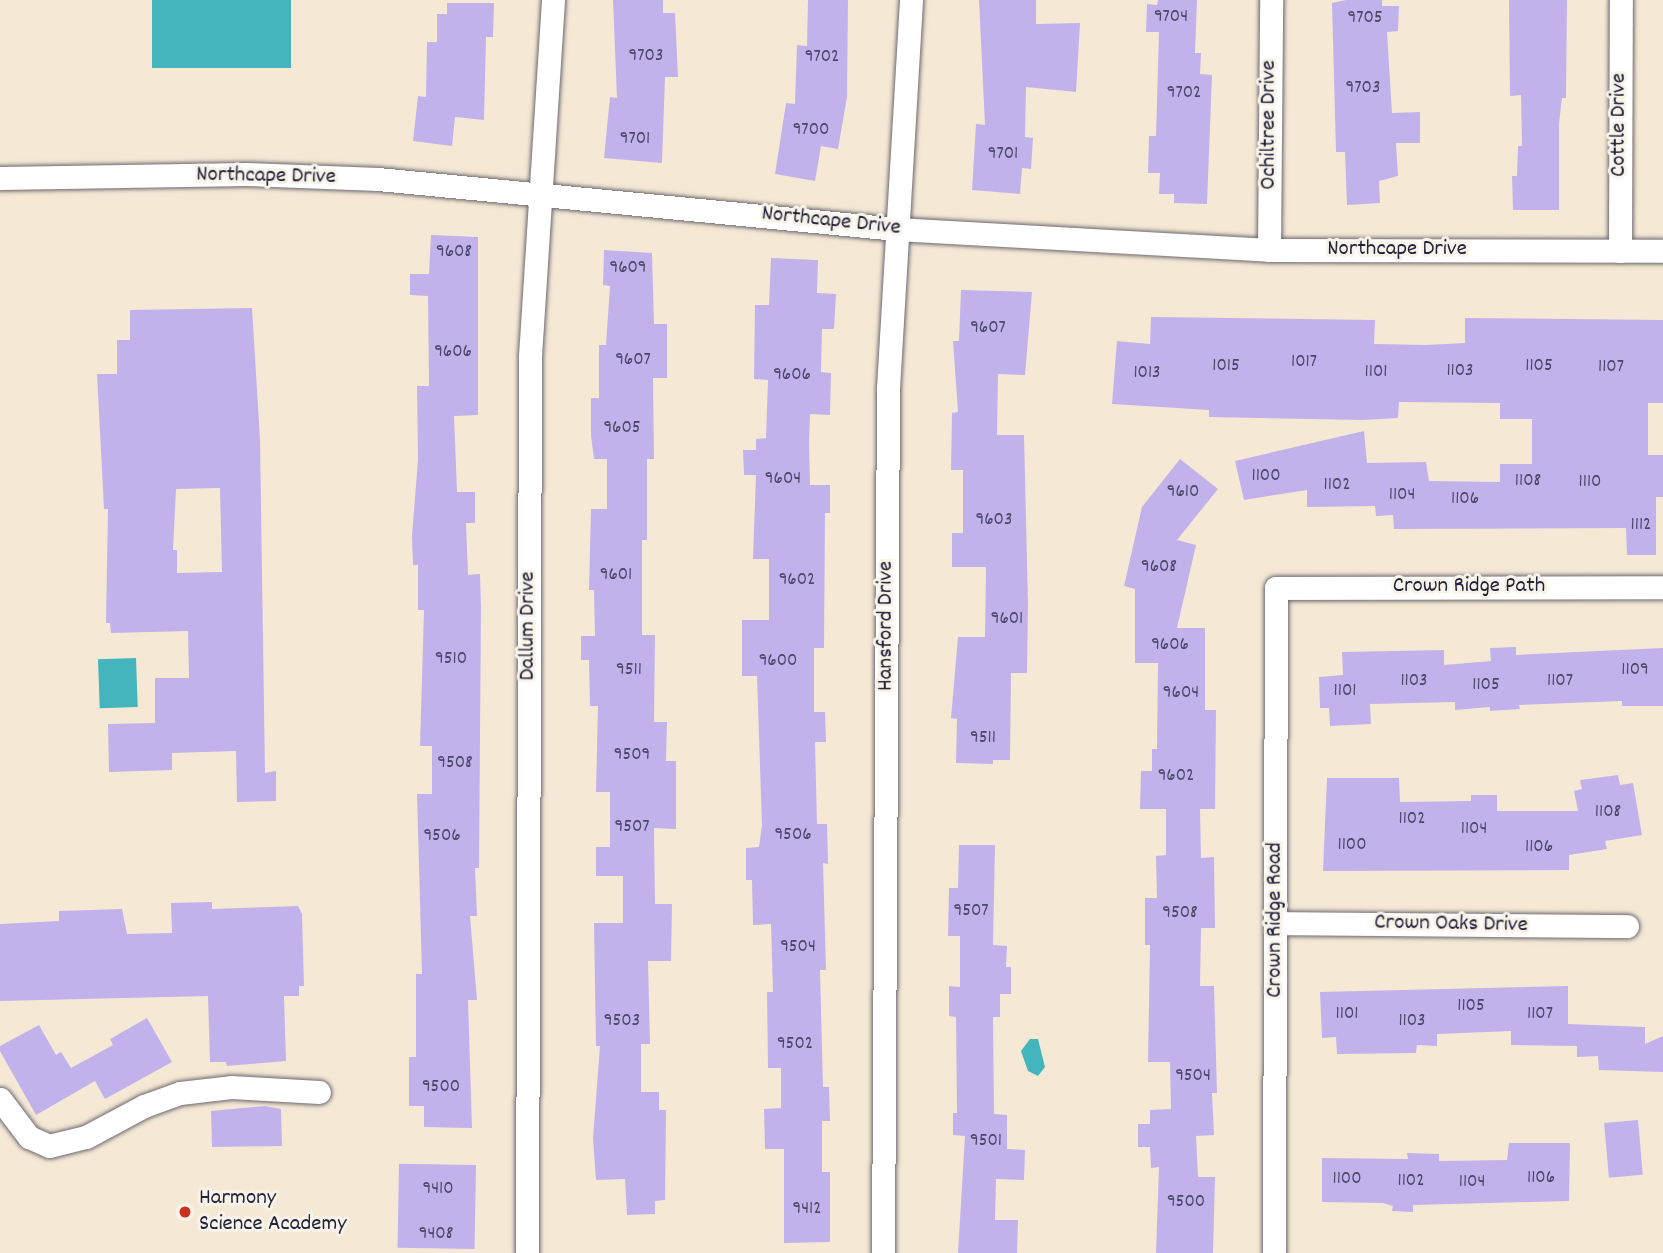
<!DOCTYPE html>
<html>
<head>
<meta charset="utf-8">
<style>
	body { margin:0 }
	#map { position:relative; width:1663px; height:1253px; overflow:hidden; background:#f5e9d5; font-family:Dekko,sans-serif }
	div>[style] { position:absolute }
	.water>* { inset:0; background:#44b4bd; transform-origin:0 0 }
	.building>* { inset:0; background:#c1b2ec; transform-origin:0 0 }
	.roads { filter:drop-shadow(0 0 2px #6c6871) drop-shadow(0 0 2px #6c6871) }
	.street>* { height:23px; margin:-11.5px; padding:0 11.5px; transform-origin:11.5px; border-radius:11.5px; background:#fff }
	.dots>* { width:19px; height:19px; translate:-50% -50%; box-sizing:border-box; border:4px solid #f7f3e8; border-radius:50% }
	span { translate:-50% -50%; white-space:nowrap; text-align:center; line-height:1.15; -webkit-text-stroke:6px #f7f3e8; paint-order:stroke }
	.number-label { font-size:19px; color:#4a4667 }
	.number-label span { -webkit-text-stroke-width:0 }
	.street-label { font-size:23px; color:#22223b }
	.poi-label { font-size:23px; color:#22223b }
	.left { translate:0 -50%; text-align:left }
</style>
</head>
<body>
<div id="map">
	<div class="water">
		<div style="left:152px;top:0;width:139px;height:68px"></div>
		<div style="left:136px;top:658px;width:49px;height:38px;rotate:88deg"></div>
		<div style="clip-path:polygon(1030px 1039px,1038px 1039px,1045px 1067px,1038px 1076px,1028px 1071px,1021px 1051px)"></div>
	</div>
	<div class="building">
		<div style="clip-path:polygon(613px 0,663px 0,663px 13px,675px 13px,678px 77px,665px 77px,662px 163px,604px 158px,610px 97px,617px 98px)"></div>
		<div style="clip-path:polygon(808px 0,848px 0,847px 97px,838px 149px,821px 146px,815px 181px,775px 174px,786px 103px,795px 104px,797px 45px,807px 46px)"></div>
		<div style="clip-path:polygon(979px 0,1036px 0,1036px 24px,1080px 23px,1076px 92px,1026px 87px,1025px 137px,1033px 138px,1031px 169px,1022px 168px,1020px 194px,972px 190px,976px 124px,985px 125px)"></div>
		<div style="clip-path:polygon(1158px 0,1197px 0,1195px 53px,1201px 53px,1200px 74px,1212px 75px,1207px 204px,1174px 203px,1174px 194px,1159px 194px,1160px 173px,1148px 173px,1149px 136px,1156px 136px,1159px 32px,1146px 32px,1147px 4px,1157px 5px)"></div>
		<div style="clip-path:polygon(1346px 0,1382px 0,1382px 6px,1399px 6px,1398px 31px,1387px 32px,1392px 113px,1420px 112px,1420px 143px,1396px 143px,1398px 176px,1379px 181px,1380px 203px,1347px 205px,1345px 152px,1336px 152px,1332px 3px)"></div>
		<div style="clip-path:polygon(1509px 0,1567px 0,1566px 98px,1562px 98px,1559px 123px,1559px 210px,1513px 210px,1512px 176px,1517px 176px,1518px 146px,1522px 146px,1521px 95px,1510px 96px)"></div>
		<div style="clip-path:polygon(447px 3px,494px 3px,493px 37px,486px 37px,484px 120px,455px 117px,452px 146px,413px 141px,418px 96px,426px 97px,427px 42px,437px 42px,437px 14px,447px 14px)"></div>
		<div style="clip-path:polygon(431px 235px,478px 237px,478px 415px,454px 416px,457px 492px,475px 492px,475px 523px,466px 523px,468px 575px,480px 574px,481px 608px,479px 868px,475px 868px,477px 916px,470px 916px,477px 1000px,468px 1000px,472px 1128px,424px 1127px,424px 1106px,409px 1106px,409px 1057px,416px 1057px,416px 974px,422px 974px,417px 794px,432px 794px,432px 746px,420px 746px,424px 610px,418px 610px,418px 565px,413px 565px,412px 536px,418px 460px,417px 386px,429px 386px,428px 296px,410px 295px,410px 274px,429px 274px)"></div>
		<div style="clip-path:polygon(604px 250px,652px 253px,654px 324px,667px 324px,667px 378px,653px 378px,654px 459px,647px 459px,647px 540px,642px 540px,642px 635px,655px 635px,654px 722px,667px 722px,666px 761px,676px 761px,676px 829px,654px 828px,655px 904px,672px 904px,671px 961px,648px 961px,650px 1044px,641px 1044px,641px 1092px,659px 1092px,659px 1110px,666px 1110px,665px 1200px,655px 1201px,655px 1214px,627px 1215px,625px 1179px,596px 1180px,593px 1138px,600px 1046px,596px 1046px,594px 923px,623px 923px,623px 876px,596px 876px,596px 847px,610px 847px,610px 792px,596px 792px,598px 706px,590px 706px,589px 660px,581px 660px,581px 636px,595px 636px,594px 590px,589px 590px,591px 509px,607px 509px,607px 459px,594px 459px,591px 435px,591px 398px,599px 398px,599px 345px,606px 345px,610px 286px,603px 285px)"></div>
		<div style="clip-path:polygon(771px 258px,818px 260px,817px 293px,836px 294px,834px 329px,822px 329px,821px 372px,831px 373px,830px 415px,810px 414px,809px 442px,810px 485px,830px 485px,830px 513px,825px 513px,824px 648px,814px 648px,814px 712px,825px 712px,826px 742px,815px 742px,817px 824px,827px 824px,828px 864px,823px 863px,826px 970px,820px 970px,823px 1087px,829px 1087px,830px 1121px,822px 1121px,822px 1172px,830px 1172px,830px 1242px,784px 1243px,784px 1149px,765px 1149px,764px 1109px,781px 1108px,781px 1068px,768px 1068px,767px 992px,773px 992px,771px 924px,753px 925px,752px 880px,746px 880px,746px 848px,759px 847px,762px 825px,757px 676px,742px 676px,742px 620px,769px 620px,769px 559px,753px 559px,756px 475px,744px 475px,743px 450px,756px 450px,756px 439px,766px 438px,768px 380px,754px 379px,755px 305px,769px 305px)"></div>
		<div style="clip-path:polygon(961px 290px,1032px 292px,1025px 375px,998px 374px,997px 435px,1024px 435px,1028px 604px,1027px 673px,1011px 673px,1010px 760px,993px 760px,993px 764px,956px 763px,957px 719px,951px 718px,958px 637px,985px 637px,986px 567px,952px 567px,952px 533px,963px 533px,963px 470px,951px 470px,952px 413px,958px 412px,953px 341px,959px 341px)"></div>
		<div style="clip-path:polygon(evenodd,252px 308px,260px 439px,265px 773px,276px 771px,276px 801px,237px 802px,236px 751px,172px 753px,172px 770px,109px 772px,108px 724px,155px 723px,155px 678px,189px 678px,188px 631px,111px 633px,110px 623px,106px 623px,108px 509px,104px 509px,97px 374px,117px 374px,117px 340px,130px 340px,130px 310px,252px 308px,220px 488px,222px 572px,177px 573px,177px 550px,173px 550px,176px 489px,220px 488px)"></div>
		<div style="clip-path:polygon(1151px 317px,1375px 320px,1374px 344px,1426px 345px,1465px 343px,1465px 318px,1663px 320px,1663px 403px,1648px 403px,1648px 455px,1663px 455px,1663px 497px,1656px 497px,1656px 555px,1627px 555px,1626px 528px,1394px 529px,1393px 515px,1376px 516px,1375px 506px,1307px 507px,1307px 490px,1244px 500px,1235px 461px,1364px 431px,1367px 463px,1426px 462px,1429px 481px,1500px 482px,1500px 464px,1532px 464px,1532px 419px,1500px 419px,1500px 403px,1399px 402px,1398px 418px,1363px 420px,1209px 417px,1209px 410px,1112px 404px,1117px 341px,1150px 344px)"></div>
		<div style="clip-path:polygon(1180px 459px,1218px 489px,1177px 540px,1196px 545px,1177px 628px,1205px 628px,1205px 710px,1216px 710px,1215px 809px,1200px 809px,1201px 858px,1214px 857px,1215px 928px,1201px 928px,1200px 986px,1214px 986px,1217px 1093px,1212px 1093px,1214px 1135px,1196px 1136px,1198px 1177px,1215px 1177px,1213px 1253px,1156px 1253px,1159px 1167px,1151px 1168px,1150px 1147px,1138px 1147px,1138px 1124px,1150px 1124px,1150px 1110px,1171px 1109px,1170px 1062px,1148px 1062px,1150px 945px,1145px 945px,1145px 898px,1157px 898px,1156px 856px,1166px 855px,1166px 809px,1140px 809px,1141px 771px,1152px 771px,1152px 749px,1157px 749px,1158px 663px,1135px 663px,1135px 589px,1124px 586px,1142px 507px)"></div>
		<div style="clip-path:polygon(1516px 647px,1516px 655px,1663px 648px,1663px 706px,1622px 706px,1622px 701px,1519px 705px,1520px 709px,1490px 711px,1490px 707px,1455px 710px,1455px 702px,1370px 704px,1371px 724px,1330px 726px,1329px 708px,1320px 708px,1319px 677px,1343px 675px,1342px 652px,1444px 650px,1444px 665px,1491px 661px,1490px 648px)"></div>
		<div style="clip-path:polygon(1618px 775px,1620px 785px,1633px 783px,1642px 835px,1605px 841px,1607px 849px,1569px 855px,1569px 870px,1323px 871px,1327px 778px,1399px 778px,1400px 802px,1471px 801px,1471px 795px,1497px 795px,1497px 811px,1578px 811px,1574px 791px,1582px 789px,1580px 780px)"></div>
		<div style="clip-path:polygon(959px 845px,995px 845px,993px 945px,1007px 946px,1006px 967px,1011px 967px,1011px 994px,1000px 994px,1000px 1017px,993px 1017px,994px 1114px,1007px 1115px,1007px 1149px,1025px 1150px,1024px 1180px,996px 1179px,995px 1220px,1018px 1220px,1017px 1253px,958px 1253px,965px 1136px,953px 1135px,953px 1113px,957px 1113px,956px 1017px,949px 1016px,949px 986px,960px 987px,960px 936px,948px 936px,949px 888px,958px 888px)"></div>
		<div style="clip-path:polygon(212px 902px,212px 909px,298px 906px,302px 914px,304px 986px,299px 986px,299px 996px,284px 996px,286px 1061px,227px 1066px,226px 1062px,210px 1062px,208px 996px,0 1001px,0 924px,59px 921px,59px 911px,122px 909px,127px 934px,172px 933px,171px 903px)"></div>
		<div style="clip-path:polygon(1568px 986px,1568px 1024px,1645px 1027px,1645px 1044px,1663px 1036px,1663px 1072px,1599px 1070px,1598px 1056px,1577px 1057px,1577px 1046px,1511px 1045px,1511px 1031px,1437px 1034px,1437px 1046px,1417px 1045px,1416px 1053px,1337px 1054px,1336px 1037px,1322px 1038px,1320px 992px)"></div>
		<div style="clip-path:polygon(147px 1018px,172px 1062px,105px 1099px,95px 1081px,36px 1115px,0 1051px,0 1046px,39px 1025px,56px 1055px,61px 1052px,71px 1068px,113px 1045px,110px 1039px)"></div>
		<div style="clip-path:polygon(265px 1106px,281px 1109px,282px 1146px,212px 1147px,211px 1111px)"></div>
		<div style="left:1638px;top:1120px;width:55px;height:34px;rotate:85deg"></div>
		<div style="clip-path:polygon(1509px 1143px,1570px 1143px,1569px 1201px,1413px 1205px,1413px 1212px,1392px 1211px,1393px 1206px,1383px 1203px,1322px 1202px,1322px 1158px,1408px 1159px,1407px 1153px,1439px 1154px,1439px 1161px,1507px 1160px)"></div>
		<div style="left:476px;top:1165px;width:84px;height:77px;rotate:91deg"></div>
	</div>
	<div class="roads">
		<div class="street">
			<div style="left:0;top:178px;width:247px;rotate:-0.9deg"></div>
			<div style="left:247px;top:174px;width:131px;rotate:2.2deg"></div>
			<div style="left:378px;top:179px;width:520px;rotate:5.51deg"></div>
			<div style="left:896px;top:229px;width:374px;rotate:3.2deg"></div>
			<div style="left:1269px;top:250px;width:394px;rotate:0.1deg"></div>
			<div style="left:1269px;top:250px;width:250px;rotate:-89.5deg"></div>
			<div style="left:1620px;top:251px;width:251px;rotate:-89.8deg"></div>
			<div style="left:1276px;top:923px;width:351px;rotate:0.5deg"></div>
			<div style="left:0;top:1099px;width:48px;rotate:52.7deg"></div>
			<div style="left:29px;top:1137px;width:22px;rotate:24deg"></div>
			<div style="left:49px;top:1146px;width:38px;rotate:-14deg"></div>
			<div style="left:86px;top:1137px;width:66px;rotate:-28.1deg"></div>
			<div style="left:144px;top:1106px;width:38px;rotate:-20deg"></div>
			<div style="left:180px;top:1093px;width:51px;rotate:-6.7deg"></div>
			<div style="left:231px;top:1087px;width:88px;rotate:3.3deg"></div>
			<div style="left:527px;top:1253px;width:897px;rotate:-89.81deg"></div>
			<div style="left:530px;top:356px;width:357px;rotate:-86.3deg"></div>
			<div style="left:883px;top:1253px;width:865px;rotate:-89.67deg"></div>
			<div style="left:888px;top:388px;width:389px;rotate:-86.6deg"></div>
			<div style="left:1274px;top:1253px;width:665px;rotate:-89.83deg"></div>
			<div style="left:1276px;top:588px;width:387px;rotate:-0.1deg"></div>
		</div>
	</div>
	<div class="dots">
		<div style="left:185px;top:1212px;background:#c8321e"></div>
	</div>
	<div class="number-label">
		<span style="left:1171px;top:18px">9704</span>
		<span style="left:1365px;top:19px">9705</span>
		<span style="left:646px;top:57px">9703</span>
		<span style="left:822px;top:58px">9702</span>
		<span style="left:1363px;top:89px">9703</span>
		<span style="left:1184px;top:94px">9702</span>
		<span style="left:811px;top:131px">9700</span>
		<span style="left:635px;top:140px">9701</span>
		<span style="left:1003px;top:155px">9701</span>
		<span style="left:454px;top:253px">9608</span>
		<span style="left:628px;top:269px">9609</span>
		<span style="left:988px;top:329px">9607</span>
		<span style="left:453px;top:353px">9606</span>
		<span style="left:633px;top:361px">9607</span>
		<span style="left:1304px;top:363px">1017</span>
		<span style="left:1226px;top:367px">1015</span>
		<span style="left:1539px;top:367px">1105</span>
		<span style="left:1611px;top:368px">1107</span>
		<span style="left:1460px;top:372px">1103</span>
		<span style="left:1376px;top:373px">1101</span>
		<span style="left:1147px;top:374px">1013</span>
		<span style="left:792px;top:376px">9606</span>
		<span style="left:622px;top:429px">9605</span>
		<span style="left:1266px;top:477px">1100</span>
		<span style="left:783px;top:480px">9604</span>
		<span style="left:1528px;top:482px">1108</span>
		<span style="left:1590px;top:483px">1110</span>
		<span style="left:1337px;top:486px">1102</span>
		<span style="left:1183px;top:493px">9610</span>
		<span style="left:1402px;top:496px">1104</span>
		<span style="left:1465px;top:500px">1106</span>
		<span style="left:994px;top:521px">9603</span>
		<span style="left:1641px;top:526px">1112</span>
		<span style="left:1159px;top:568px">9608</span>
		<span style="left:616px;top:576px">9601</span>
		<span style="left:797px;top:581px">9602</span>
		<span style="left:1007px;top:620px">9601</span>
		<span style="left:1170px;top:646px">9606</span>
		<span style="left:451px;top:660px">9510</span>
		<span style="left:778px;top:662px">9600</span>
		<span style="left:629px;top:671px">9511</span>
		<span style="left:1635px;top:671px">1109</span>
		<span style="left:1414px;top:682px">1103</span>
		<span style="left:1560px;top:682px">1107</span>
		<span style="left:1486px;top:686px">1105</span>
		<span style="left:1345px;top:692px">1101</span>
		<span style="left:1181px;top:694px">9604</span>
		<span style="left:983px;top:739px">9511</span>
		<span style="left:632px;top:756px">9509</span>
		<span style="left:455px;top:764px">9508</span>
		<span style="left:1176px;top:777px">9602</span>
		<span style="left:1608px;top:813px">1108</span>
		<span style="left:1412px;top:820px">1102</span>
		<span style="left:632px;top:828px">9507</span>
		<span style="left:1474px;top:830px">1104</span>
		<span style="left:793px;top:836px">9506</span>
		<span style="left:442px;top:837px">9506</span>
		<span style="left:1352px;top:846px">1100</span>
		<span style="left:1539px;top:848px">1106</span>
		<span style="left:971px;top:912px">9507</span>
		<span style="left:1180px;top:914px">9508</span>
		<span style="left:798px;top:948px">9504</span>
		<span style="left:1471px;top:1007px">1105</span>
		<span style="left:1347px;top:1015px">1101</span>
		<span style="left:1540px;top:1015px">1107</span>
		<span style="left:622px;top:1022px">9503</span>
		<span style="left:1412px;top:1022px">1103</span>
		<span style="left:795px;top:1045px">9502</span>
		<span style="left:1193px;top:1077px">9504</span>
		<span style="left:441px;top:1088px">9500</span>
		<span style="left:986px;top:1142px">9501</span>
		<span style="left:1541px;top:1179px">1106</span>
		<span style="left:1347px;top:1180px">1100</span>
		<span style="left:1411px;top:1182px">1102</span>
		<span style="left:1472px;top:1183px">1104</span>
		<span style="left:438px;top:1190px">9410</span>
		<span style="left:1186px;top:1203px">9500</span>
		<span style="left:807px;top:1210px">9412</span>
		<span style="left:436px;top:1235px">9408</span>
	</div>
	<div class="street-label">
		<span style="left:1270px;top:125px;rotate:-90deg">Ochiltree Drive</span>
		<span style="left:1620px;top:125px;rotate:-90deg">Cottle Drive</span>
		<span style="left:266px;top:177px;rotate:1deg">Northcape Drive</span>
		<span style="left:831px;top:222px;rotate:6deg">Northcape Drive</span>
		<span style="left:1397px;top:250px">Northcape Drive</span>
		<span style="left:1469px;top:587px">Crown Ridge Path</span>
		<span style="left:529px;top:626px;rotate:-90deg">Dallum Drive</span>
		<span style="left:887px;top:626px;rotate:-90deg">Hansford Drive</span>
		<span style="left:1276px;top:920px;rotate:-90deg">Crown Ridge Road</span>
		<span style="left:1451px;top:925px;rotate:1deg">Crown Oaks Drive</span>
	</div>
	<div class="poi-label">
		<span class="left" style="left:199px;top:1212px">Harmony<br>Science Academy</span>
	</div>
</div>
</body>
</html>
